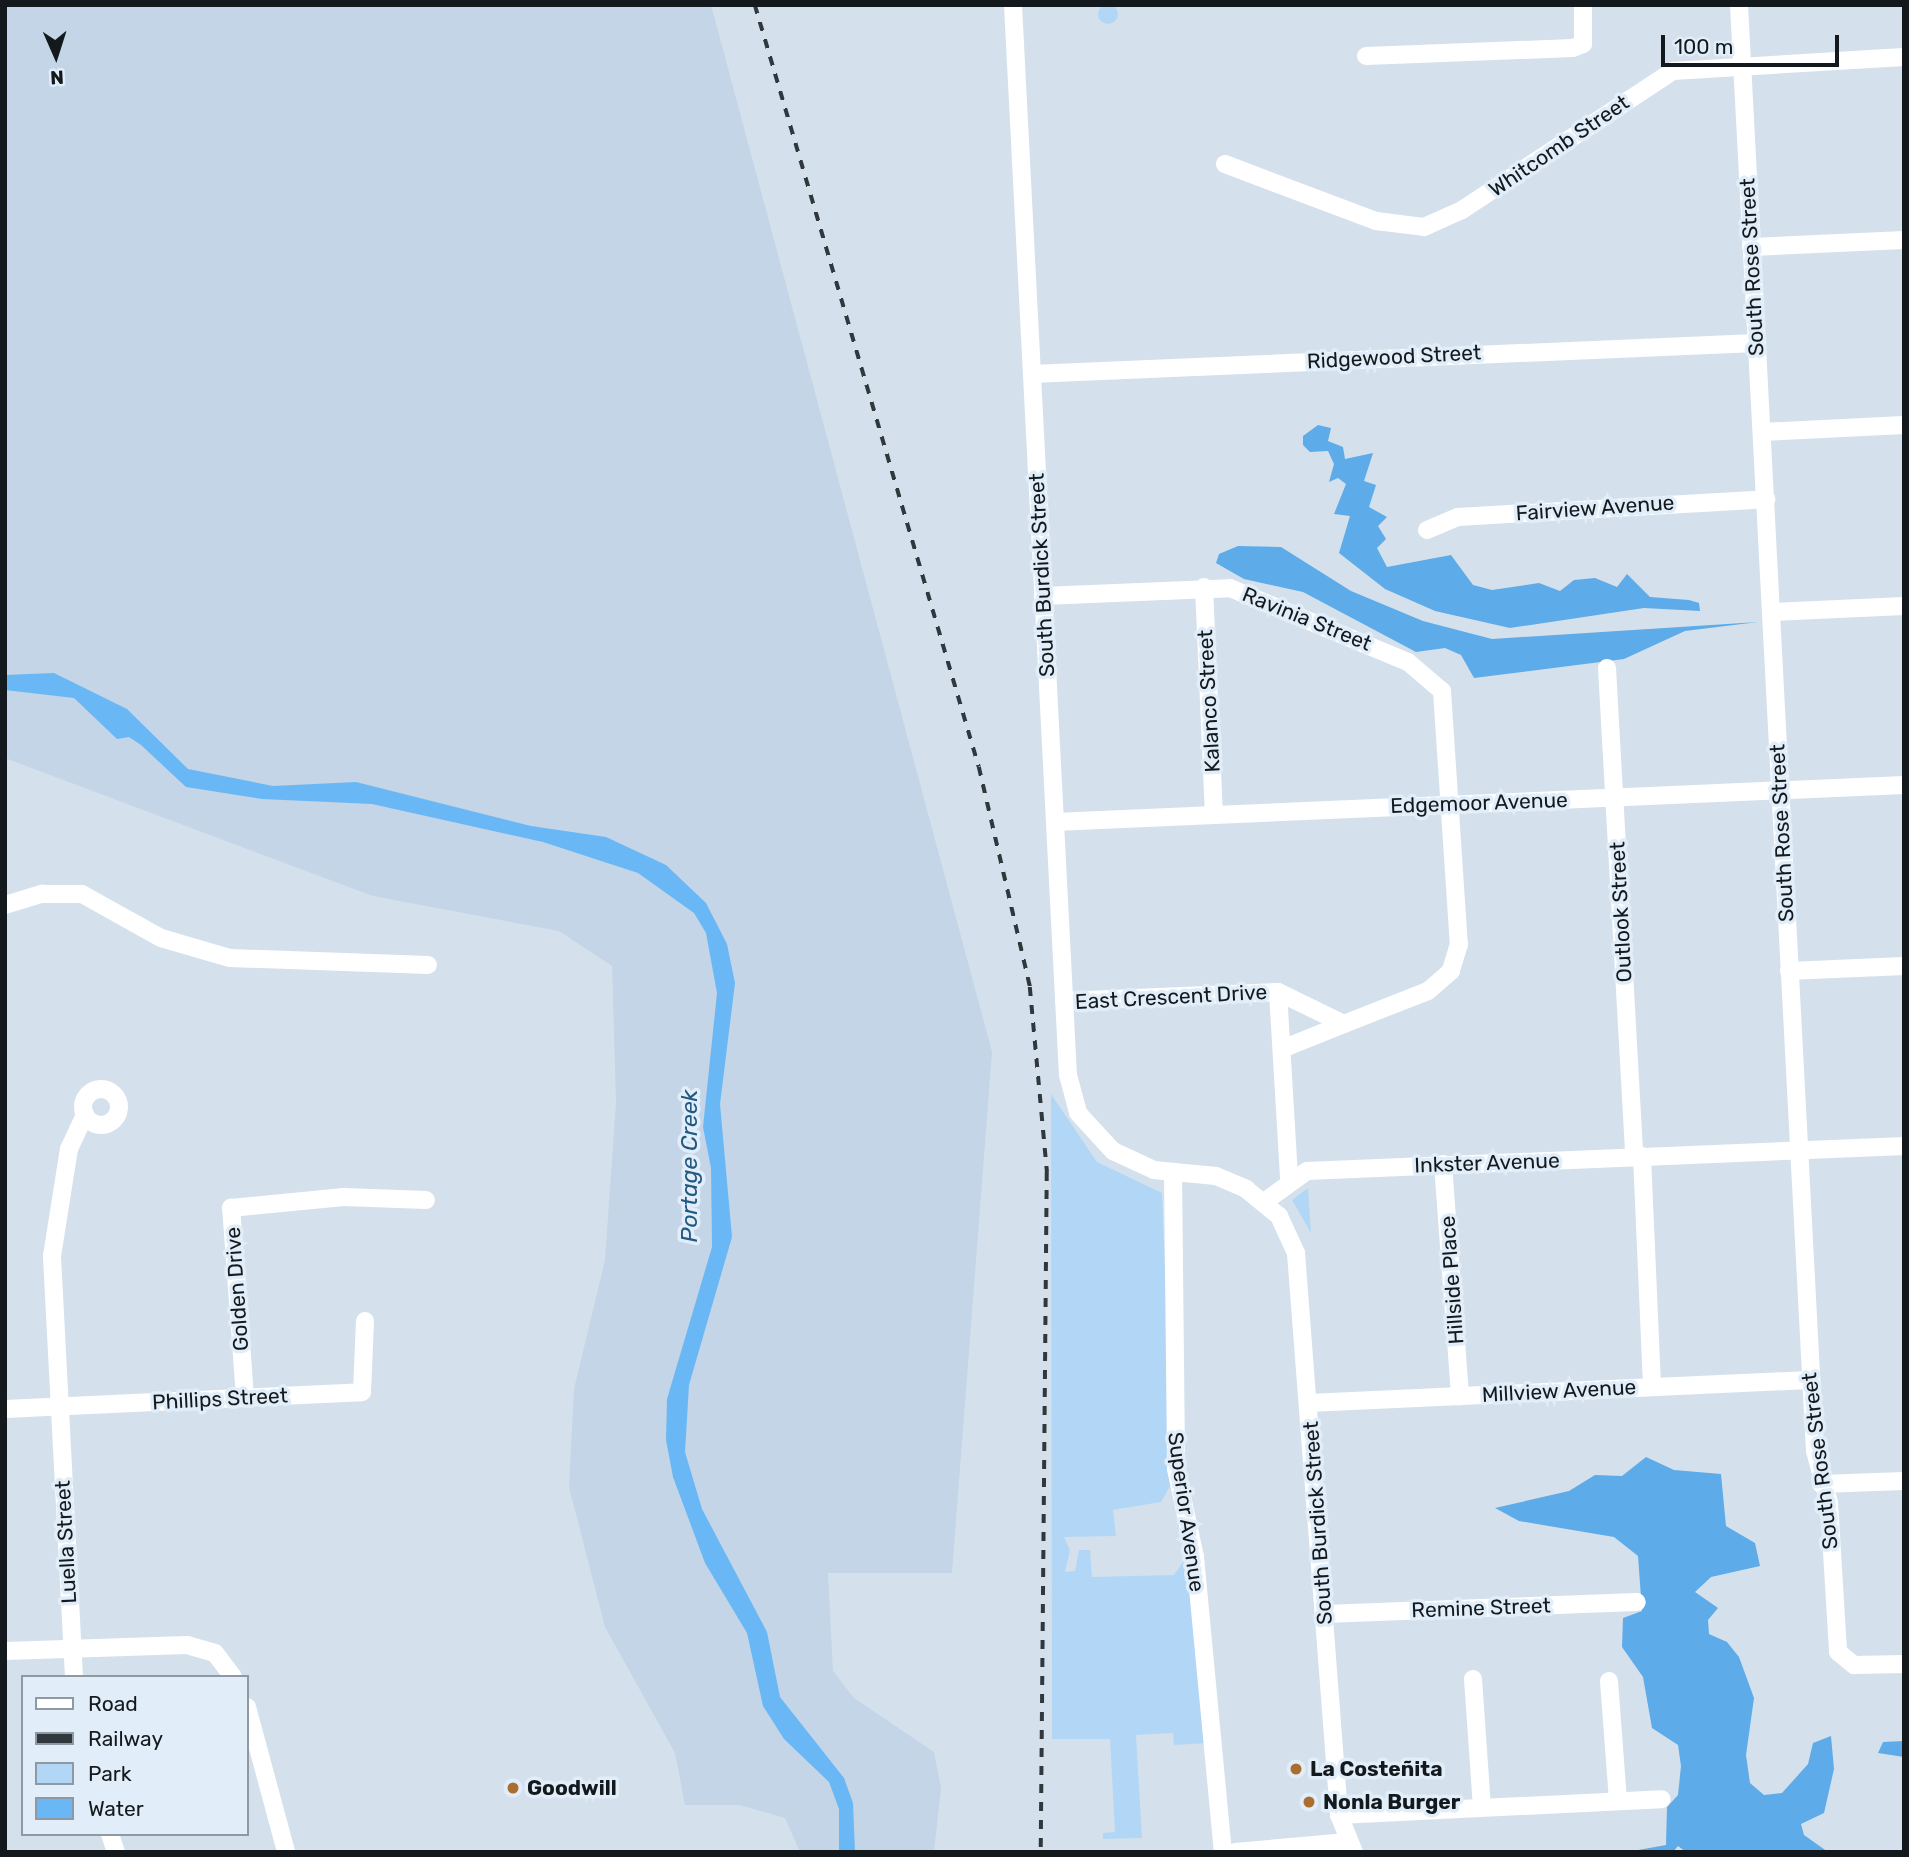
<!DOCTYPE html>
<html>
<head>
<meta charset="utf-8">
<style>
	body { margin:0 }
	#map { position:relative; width:1909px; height:1857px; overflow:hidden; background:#d4e1ec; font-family:Rubik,sans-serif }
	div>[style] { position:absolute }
	.built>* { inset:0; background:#c3d5e6 }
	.green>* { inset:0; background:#b2d7f6 }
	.round { border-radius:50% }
	.forest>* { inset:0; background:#5dabe8 }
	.water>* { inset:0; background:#69b8f5 }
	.minor>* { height:18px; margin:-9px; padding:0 9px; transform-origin:9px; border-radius:9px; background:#fff }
	.minor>.ring { margin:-9px; padding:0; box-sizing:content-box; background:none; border:18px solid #fff; border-radius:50% }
	.rail>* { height:3.5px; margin-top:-1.75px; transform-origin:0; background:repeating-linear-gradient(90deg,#31383d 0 9px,transparent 0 18px) }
	.dots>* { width:19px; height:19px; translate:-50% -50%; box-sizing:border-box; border:4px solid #e1eef9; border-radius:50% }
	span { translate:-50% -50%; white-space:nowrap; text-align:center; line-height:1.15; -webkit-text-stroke:7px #e1eef9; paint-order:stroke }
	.street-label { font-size:21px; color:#14191d }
	.poi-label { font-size:21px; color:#14191d; font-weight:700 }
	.left { translate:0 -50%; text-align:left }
	.water-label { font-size:23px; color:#215982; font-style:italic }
	.frame { position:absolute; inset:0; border:7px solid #14191d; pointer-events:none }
	.legend { position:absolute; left:21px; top:1675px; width:228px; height:161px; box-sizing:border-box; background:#e1eef9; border:2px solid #8f99a1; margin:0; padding:9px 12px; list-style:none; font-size:21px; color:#14191d }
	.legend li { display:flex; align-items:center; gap:14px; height:35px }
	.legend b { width:35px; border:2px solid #8f99a1 }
	.north { position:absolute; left:21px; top:21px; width:70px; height:70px; -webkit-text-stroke:5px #e1eef9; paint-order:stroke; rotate:177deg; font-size:19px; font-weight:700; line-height:28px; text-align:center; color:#14191d }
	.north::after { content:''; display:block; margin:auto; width:24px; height:32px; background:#14191d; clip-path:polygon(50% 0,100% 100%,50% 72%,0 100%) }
	.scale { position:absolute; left:1661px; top:35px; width:178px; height:32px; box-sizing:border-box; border:4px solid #14191d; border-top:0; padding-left:9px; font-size:21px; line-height:24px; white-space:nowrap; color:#14191d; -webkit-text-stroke:5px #e1eef9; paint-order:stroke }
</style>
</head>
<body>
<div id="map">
	<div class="built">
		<div style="clip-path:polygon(5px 5px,711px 5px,992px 1052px,952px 1573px,828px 1573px,833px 1671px,854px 1698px,934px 1752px,941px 1788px,934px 1852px,800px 1852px,785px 1818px,740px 1805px,685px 1805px,675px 1753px,605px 1627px,569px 1487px,574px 1389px,605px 1260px,616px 1102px,612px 966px,559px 931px,373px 896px,5px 758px)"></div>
	</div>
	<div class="green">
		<div class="round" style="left:1098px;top:4px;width:20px;height:20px"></div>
		<div style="clip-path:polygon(1051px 1094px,1097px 1162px,1162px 1193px,1173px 1481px,1161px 1502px,1113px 1510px,1116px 1536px,1064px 1537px,1070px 1550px,1065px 1572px,1075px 1571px,1079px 1550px,1090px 1550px,1092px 1577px,1174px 1575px,1187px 1556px,1209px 1743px,1174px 1745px,1173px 1733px,1136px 1735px,1142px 1838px,1103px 1839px,1103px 1833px,1115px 1832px,1110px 1739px,1052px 1739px)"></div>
		<div style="clip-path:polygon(1308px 1188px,1311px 1233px,1292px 1200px)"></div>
	</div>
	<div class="forest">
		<div style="clip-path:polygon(1318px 425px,1331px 428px,1328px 441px,1343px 447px,1345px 459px,1373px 453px,1364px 481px,1376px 485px,1369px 507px,1387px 517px,1378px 526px,1386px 539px,1377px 548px,1387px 567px,1451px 555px,1473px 585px,1492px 590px,1539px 583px,1560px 591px,1574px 580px,1595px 578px,1617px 587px,1627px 574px,1650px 597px,1689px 600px,1699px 603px,1700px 611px,1644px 608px,1510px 628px,1435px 611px,1385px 589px,1339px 553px,1350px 516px,1334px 514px,1346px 484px,1338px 478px,1329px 482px,1334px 464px,1328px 451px,1310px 452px,1303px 445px,1303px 436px)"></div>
		<div style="clip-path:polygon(1238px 546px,1281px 547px,1351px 591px,1423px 621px,1492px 639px,1758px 622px,1685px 631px,1624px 659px,1474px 678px,1461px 655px,1445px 648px,1416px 652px,1303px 592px,1244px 579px,1216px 563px,1219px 554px)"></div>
		<div style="clip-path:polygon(1646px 1457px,1674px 1470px,1721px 1474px,1726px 1526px,1755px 1543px,1760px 1566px,1711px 1577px,1695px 1592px,1718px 1608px,1708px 1620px,1709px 1634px,1727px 1642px,1739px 1657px,1754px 1698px,1746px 1755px,1750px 1783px,1764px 1795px,1782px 1793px,1808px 1764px,1813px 1743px,1831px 1736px,1834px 1769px,1824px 1813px,1801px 1824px,1804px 1835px,1828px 1852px,1686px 1852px,1678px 1846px,1673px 1852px,1627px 1852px,1666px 1845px,1667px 1807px,1678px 1795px,1681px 1766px,1678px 1745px,1652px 1728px,1643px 1677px,1622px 1647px,1623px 1618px,1642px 1611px,1638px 1556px,1614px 1537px,1519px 1521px,1495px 1508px,1569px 1491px,1595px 1475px,1622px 1476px)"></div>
		<div style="clip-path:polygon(1904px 1741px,1904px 1757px,1878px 1753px,1883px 1742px)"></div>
	</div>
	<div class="water">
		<div style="clip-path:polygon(54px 673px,127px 709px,188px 769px,273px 786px,356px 782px,531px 826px,606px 837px,666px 865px,706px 903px,727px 944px,735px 983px,720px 1104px,732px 1237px,689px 1385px,685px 1452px,702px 1509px,767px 1632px,780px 1697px,844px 1778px,853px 1803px,855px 1852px,839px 1852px,839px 1809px,829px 1782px,784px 1739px,763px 1706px,747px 1633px,705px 1563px,673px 1477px,666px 1440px,667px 1399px,712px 1247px,711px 1168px,703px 1127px,717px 993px,706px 933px,694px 913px,638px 873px,543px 842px,372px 804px,262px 799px,186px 787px,141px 745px,129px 737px,117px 739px,74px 698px,5px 690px,5px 675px)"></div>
	</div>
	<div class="minor">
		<div style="left:1013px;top:5px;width:1071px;rotate:87.06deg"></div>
		<div style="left:1068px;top:1075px;width:39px;rotate:75deg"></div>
		<div style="left:1078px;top:1113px;width:52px;rotate:47.4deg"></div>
		<div style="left:1113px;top:1151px;width:45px;rotate:24.9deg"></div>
		<div style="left:1154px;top:1170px;width:62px;rotate:5.5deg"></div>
		<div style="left:1216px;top:1176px;width:33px;rotate:23deg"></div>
		<div style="left:1246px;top:1189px;width:43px;rotate:39.3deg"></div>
		<div style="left:1279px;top:1216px;width:41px;rotate:65.3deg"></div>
		<div style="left:1296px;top:1253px;width:564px;rotate:85.62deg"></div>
		<div style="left:1339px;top:1815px;width:40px;rotate:68deg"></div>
		<div style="left:1739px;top:5px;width:1448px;rotate:86.99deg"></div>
		<div style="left:1815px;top:1451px;width:54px;rotate:74.9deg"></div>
		<div style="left:1829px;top:1503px;width:149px;rotate:86.5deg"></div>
		<div style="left:1838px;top:1652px;width:21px;rotate:39deg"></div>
		<div style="left:1854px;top:1665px;width:50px;rotate:-1.1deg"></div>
		<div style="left:1366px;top:56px;width:207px;rotate:-2.2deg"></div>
		<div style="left:1573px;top:48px;width:11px;rotate:-22deg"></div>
		<div style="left:1583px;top:44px;width:39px;rotate:-90deg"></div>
		<div style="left:1225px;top:164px;width:161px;rotate:20.7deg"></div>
		<div style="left:1376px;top:221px;width:48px;rotate:7.1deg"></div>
		<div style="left:1424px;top:227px;width:42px;rotate:-24.1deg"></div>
		<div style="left:1462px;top:210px;width:253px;rotate:-33.4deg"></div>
		<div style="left:1673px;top:71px;width:231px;rotate:-3.5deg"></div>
		<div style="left:1751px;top:247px;width:153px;rotate:-2.6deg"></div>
		<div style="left:1032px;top:374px;width:725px;rotate:-2.45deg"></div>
		<div style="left:1762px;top:432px;width:142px;rotate:-2.8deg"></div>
		<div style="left:1427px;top:530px;width:34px;rotate:-23deg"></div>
		<div style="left:1458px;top:517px;width:309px;rotate:-3.3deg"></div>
		<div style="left:1204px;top:587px;width:227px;rotate:87.5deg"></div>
		<div style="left:1043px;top:596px;width:187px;rotate:-2.4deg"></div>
		<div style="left:1230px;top:588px;width:193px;rotate:22.6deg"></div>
		<div style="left:1408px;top:662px;width:45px;rotate:40.5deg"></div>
		<div style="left:1442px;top:691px;width:254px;rotate:86.2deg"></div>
		<div style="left:1459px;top:944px;width:28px;rotate:107deg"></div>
		<div style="left:1451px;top:971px;width:30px;rotate:139deg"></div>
		<div style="left:1428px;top:991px;width:90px;rotate:158.6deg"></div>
		<div style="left:1344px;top:1024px;width:73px;rotate:-154.1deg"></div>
		<div style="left:1772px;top:612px;width:132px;rotate:-2.6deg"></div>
		<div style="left:1607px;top:668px;width:490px;rotate:86.8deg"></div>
		<div style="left:1055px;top:822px;width:850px;rotate:-2.5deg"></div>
		<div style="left:5px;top:905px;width:39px;rotate:-17deg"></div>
		<div style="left:42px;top:894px;width:40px"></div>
		<div style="left:82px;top:894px;width:90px;rotate:29.1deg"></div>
		<div style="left:161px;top:938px;width:72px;rotate:16.2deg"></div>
		<div style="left:230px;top:958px;width:198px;rotate:2deg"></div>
		<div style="left:1789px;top:971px;width:115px;rotate:-2.5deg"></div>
		<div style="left:1278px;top:992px;width:187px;rotate:86.6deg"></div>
		<div style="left:1064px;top:1001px;width:214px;rotate:-2.4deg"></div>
		<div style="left:1282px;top:1049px;width:67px;rotate:-22deg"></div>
		<div class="ring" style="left:83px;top:1089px;width:18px;height:18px"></div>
		<div style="left:1642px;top:1156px;width:231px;rotate:87.5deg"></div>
		<div style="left:1443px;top:1164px;width:233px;rotate:85.8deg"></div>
		<div style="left:1173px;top:1172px;width:297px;rotate:89.4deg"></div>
		<div style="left:1176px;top:1469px;width:90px;rotate:77.8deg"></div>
		<div style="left:1195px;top:1557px;width:296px;rotate:84.6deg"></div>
		<div style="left:1264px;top:1202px;width:53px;rotate:-35.8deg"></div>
		<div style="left:1307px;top:1171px;width:598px;rotate:-2.4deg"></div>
		<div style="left:245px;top:1397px;width:190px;rotate:-94.2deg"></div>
		<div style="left:231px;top:1208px;width:113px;rotate:-5.6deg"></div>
		<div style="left:343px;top:1197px;width:83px;rotate:2.1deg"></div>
		<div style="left:1309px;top:1403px;width:501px;rotate:-2.63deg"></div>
		<div style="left:5px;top:1409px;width:357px;rotate:-2.7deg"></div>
		<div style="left:362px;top:1392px;width:71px;rotate:-87.6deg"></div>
		<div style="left:1821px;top:1484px;width:83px;rotate:-2.1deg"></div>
		<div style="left:1325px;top:1614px;width:312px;rotate:-2.2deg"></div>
		<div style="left:5px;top:1651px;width:182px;rotate:-1.9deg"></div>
		<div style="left:187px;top:1645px;width:29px;rotate:16deg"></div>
		<div style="left:215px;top:1653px;width:30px;rotate:53deg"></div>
		<div style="left:74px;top:1677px;width:422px;rotate:-93deg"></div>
		<div style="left:52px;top:1256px;width:108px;rotate:-81deg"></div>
		<div style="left:69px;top:1149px;width:38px;rotate:-65deg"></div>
		<div style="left:1473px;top:1679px;width:128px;rotate:86deg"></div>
		<div style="left:1609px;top:1681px;width:120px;rotate:85.7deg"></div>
		<div style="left:247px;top:1707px;width:150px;rotate:74.9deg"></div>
		<div style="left:1339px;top:1815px;width:323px;rotate:-2.8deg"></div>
		<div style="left:110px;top:1834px;width:19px;rotate:72deg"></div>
		<div style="left:1235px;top:1852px;width:113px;rotate:-5.1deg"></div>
	</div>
	<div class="rail">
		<div style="left:755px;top:5px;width:794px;rotate:73.62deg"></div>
		<div style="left:979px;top:767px;width:226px;rotate:76.9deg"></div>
		<div style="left:1030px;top:987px;width:186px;rotate:84.7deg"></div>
		<div style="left:1047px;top:1172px;width:680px;rotate:90.51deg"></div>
	</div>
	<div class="dots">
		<div style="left:1296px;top:1769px;background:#aa6f30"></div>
		<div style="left:513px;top:1788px;background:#aa6f30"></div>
		<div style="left:1309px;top:1802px;background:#aa6f30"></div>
	</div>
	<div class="street-label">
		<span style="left:1559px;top:146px;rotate:-34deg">Whitcomb Street</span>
		<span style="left:1752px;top:267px;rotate:-93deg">South Rose Street</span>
		<span style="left:1394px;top:357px;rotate:-3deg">Ridgewood Street</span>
		<span style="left:1595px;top:508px;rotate:-4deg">Fairview Avenue</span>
		<span style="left:1042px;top:575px;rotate:-93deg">South Burdick Street</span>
		<span style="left:1307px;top:619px;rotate:22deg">Ravinia Street</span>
		<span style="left:1209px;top:701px;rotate:-93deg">Kalanco Street</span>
		<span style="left:1479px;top:803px;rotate:-2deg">Edgemoor Avenue</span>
		<span style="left:1782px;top:833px;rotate:-93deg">South Rose Street</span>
		<span style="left:1621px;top:912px;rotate:-93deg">Outlook Street</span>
		<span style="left:1171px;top:997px;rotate:-3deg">East Crescent Drive</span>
		<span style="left:1487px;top:1163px;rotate:-2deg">Inkster Avenue</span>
		<span style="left:1452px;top:1280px;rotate:-94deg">Hillside Place</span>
		<span style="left:237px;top:1289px;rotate:-94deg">Golden Drive</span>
		<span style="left:1559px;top:1391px;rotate:-3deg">Millview Avenue</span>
		<span style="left:220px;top:1399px;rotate:-3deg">Phillips Street</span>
		<span style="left:1820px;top:1461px;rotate:-97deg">South Rose Street</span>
		<span style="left:1186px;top:1512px;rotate:82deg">Superior Avenue</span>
		<span style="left:1318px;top:1523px;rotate:-94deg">South Burdick Street</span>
		<span style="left:66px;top:1542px;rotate:-93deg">Luella Street</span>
		<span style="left:1481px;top:1608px;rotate:-2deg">Remine Street</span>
	</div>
	<div class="poi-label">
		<span class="left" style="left:1310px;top:1769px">La Costeñita</span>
		<span class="left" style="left:527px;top:1788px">Goodwill</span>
		<span class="left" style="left:1323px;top:1802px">Nonla Burger</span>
	</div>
	<div class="water-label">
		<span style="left:689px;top:1166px;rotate:-90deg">Portage Creek</span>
	</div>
	<div class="frame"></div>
	<ul class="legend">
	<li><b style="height:9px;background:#fff"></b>Road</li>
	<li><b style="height:9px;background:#31383d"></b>Railway</li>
	<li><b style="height:19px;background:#b2d7f6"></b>Park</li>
	<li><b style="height:19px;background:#69b8f5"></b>Water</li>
	</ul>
	<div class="north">N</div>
	<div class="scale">100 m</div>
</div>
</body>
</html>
